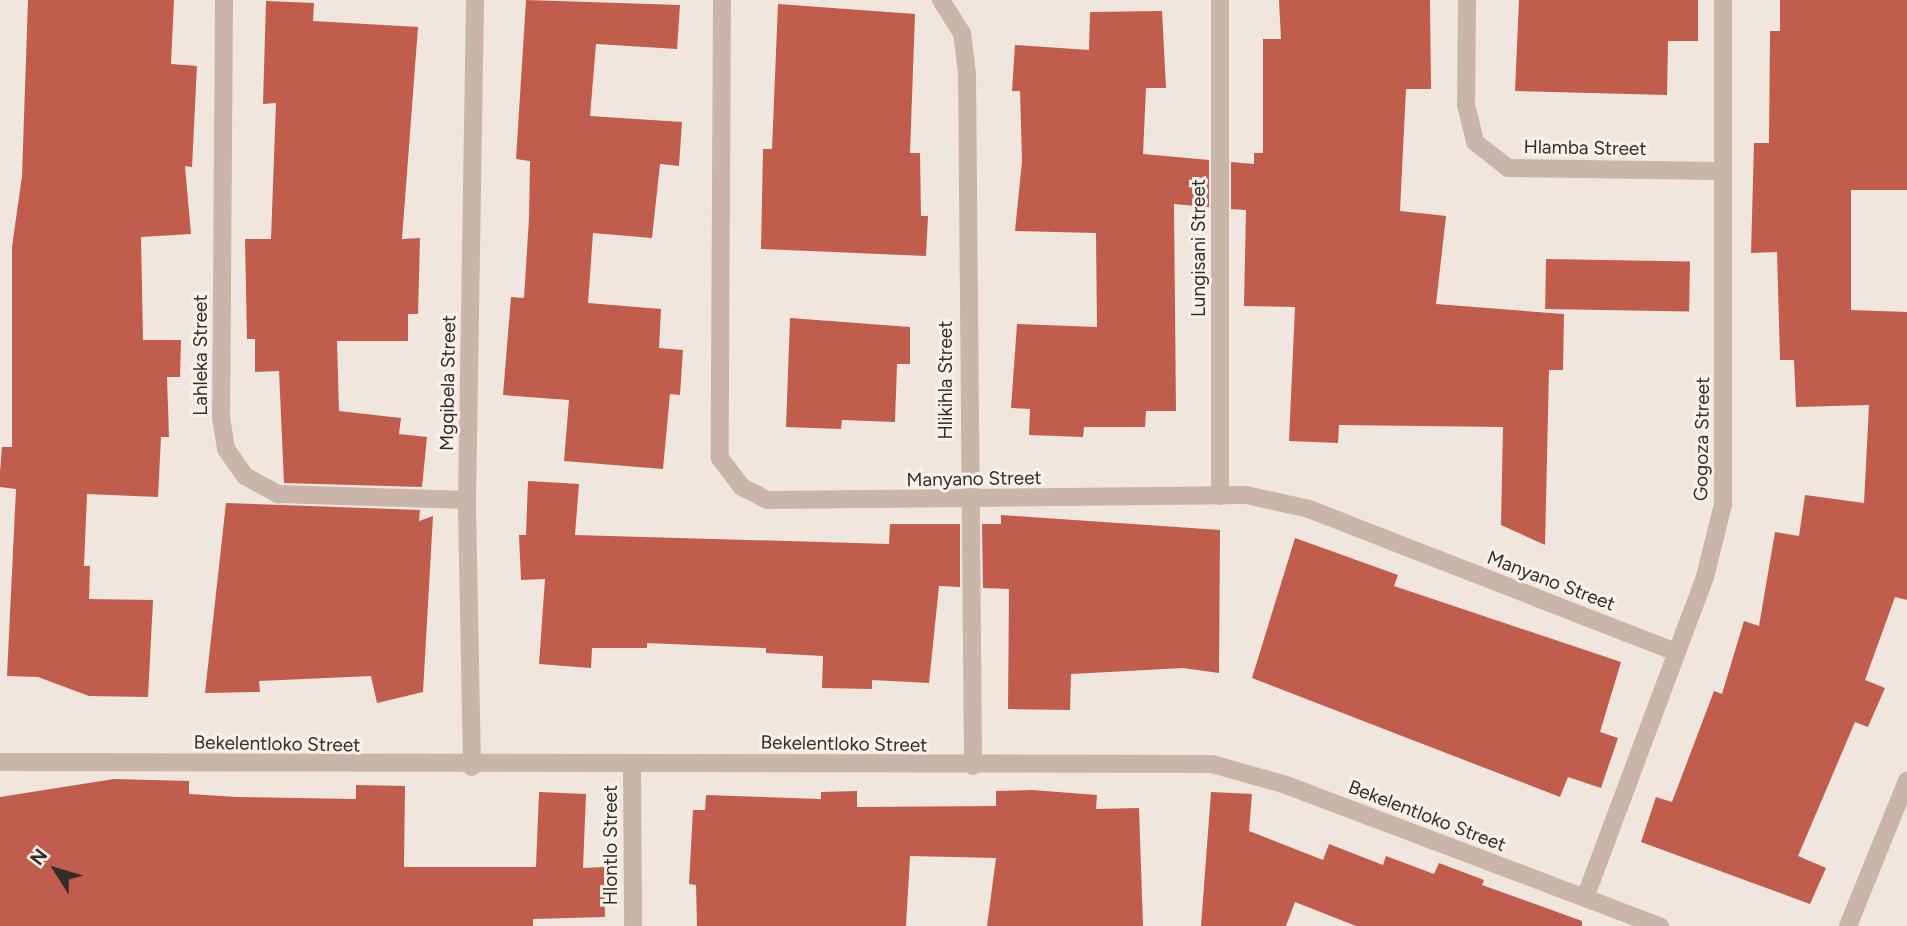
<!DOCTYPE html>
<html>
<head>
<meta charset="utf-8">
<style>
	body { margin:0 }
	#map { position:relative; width:1907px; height:926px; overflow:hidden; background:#f1e6dd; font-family:Figtree,sans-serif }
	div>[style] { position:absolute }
	.building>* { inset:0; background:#c15d4c; transform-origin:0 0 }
	.minor>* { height:18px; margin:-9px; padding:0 9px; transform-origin:9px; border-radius:9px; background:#c9b5a9 }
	span { translate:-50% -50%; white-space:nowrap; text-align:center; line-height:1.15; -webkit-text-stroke:6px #f9f0e9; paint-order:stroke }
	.street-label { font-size:19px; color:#362c29 }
	.north { position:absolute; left:21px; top:835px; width:70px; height:70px; -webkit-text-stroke:5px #f9f0e9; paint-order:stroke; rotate:307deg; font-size:19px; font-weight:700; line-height:28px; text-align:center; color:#362c29 }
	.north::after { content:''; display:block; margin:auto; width:24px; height:32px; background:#362c29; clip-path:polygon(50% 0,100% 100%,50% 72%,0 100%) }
</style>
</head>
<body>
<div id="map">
	<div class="building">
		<div style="clip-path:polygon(28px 0,174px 0,171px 64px,197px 66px,192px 167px,185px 166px,191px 234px,141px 237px,143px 340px,181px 340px,180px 377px,167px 377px,169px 437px,161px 437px,158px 497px,87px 494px,84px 566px,90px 566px,89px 599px,153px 600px,148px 697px,89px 696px,38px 677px,7px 676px,16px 489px,0 487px,0 472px,2px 447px,12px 447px,12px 247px,22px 176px)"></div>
		<div style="clip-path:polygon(526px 0,680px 5px,677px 49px,596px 44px,590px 116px,682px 122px,679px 166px,660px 164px,652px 238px,593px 233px,588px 303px,661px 309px,659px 348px,683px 350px,680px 395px,670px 394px,663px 469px,564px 461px,569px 400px,503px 395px,511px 297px,524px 298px,529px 218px,530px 161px,516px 159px)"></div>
		<div style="clip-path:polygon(1279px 0,1430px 0,1431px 89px,1406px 89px,1400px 211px,1446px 216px,1436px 304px,1564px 314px,1563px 370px,1549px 370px,1545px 545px,1501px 525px,1503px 427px,1339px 425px,1338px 443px,1289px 441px,1295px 307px,1244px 306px,1246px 210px,1231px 209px,1231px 162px,1254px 164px,1254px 153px,1263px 153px,1263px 39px,1281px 39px)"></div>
		<div style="clip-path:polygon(1519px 0,1698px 0,1698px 41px,1668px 41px,1667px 95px,1515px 91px)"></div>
		<div style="clip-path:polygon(1780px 0,1907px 0,1907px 190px,1851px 190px,1851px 310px,1907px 312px,1907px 600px,1895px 597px,1865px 680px,1885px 688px,1868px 727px,1855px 722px,1798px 856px,1826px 868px,1810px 904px,1641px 842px,1656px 797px,1672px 802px,1714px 691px,1722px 694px,1744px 621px,1759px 626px,1775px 532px,1799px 536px,1805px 495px,1864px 503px,1869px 405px,1796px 407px,1794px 360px,1780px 360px,1777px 252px,1751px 253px,1754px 143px,1769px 143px,1770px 31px,1780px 31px)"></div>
		<div style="clip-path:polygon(266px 1px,314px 3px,313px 21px,418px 27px,402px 239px,420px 238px,418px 314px,408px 314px,408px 341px,337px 341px,339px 411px,401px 418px,399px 434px,427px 437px,422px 487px,284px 483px,279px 371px,255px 372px,255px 339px,247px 339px,245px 239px,271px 239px,276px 103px,263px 104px)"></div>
		<div style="clip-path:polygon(778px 4px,915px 14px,910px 153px,920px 153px,921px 216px,928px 216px,926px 256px,761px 249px,763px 149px,772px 149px)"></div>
		<div style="clip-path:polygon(1162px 11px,1166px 88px,1146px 88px,1143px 154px,1209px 160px,1209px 207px,1174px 204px,1176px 411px,1146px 411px,1145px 427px,1084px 427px,1083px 437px,1029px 435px,1030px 409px,1011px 408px,1017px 324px,1097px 327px,1096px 233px,1015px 231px,1022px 161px,1020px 91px,1012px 91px,1015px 45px,1089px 50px,1090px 12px)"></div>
		<div style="left:1546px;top:259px;width:144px;height:50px;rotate:1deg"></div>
		<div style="clip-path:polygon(790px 318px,910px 327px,910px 364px,897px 364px,895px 422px,842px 420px,841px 429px,786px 427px)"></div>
		<div style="clip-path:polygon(528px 481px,579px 484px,575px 535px,889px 544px,890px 524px,960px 524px,960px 587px,939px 586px,929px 683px,872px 680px,872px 689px,822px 688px,823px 656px,766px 653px,766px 648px,647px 643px,647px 648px,592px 648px,591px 668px,539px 664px,545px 579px,521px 580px,519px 535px,526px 535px)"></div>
		<div style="clip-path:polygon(226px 503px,420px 510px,419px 521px,433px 516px,423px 692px,377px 703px,371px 676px,259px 681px,260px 692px,205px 693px)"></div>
		<div style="clip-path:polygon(1001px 515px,1220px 530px,1219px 673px,1183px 668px,1071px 674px,1070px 710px,1008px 709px,1009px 589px,983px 588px,982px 524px,1001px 524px)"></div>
		<div style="clip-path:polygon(1295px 538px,1398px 575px,1394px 586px,1621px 662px,1600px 732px,1618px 738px,1601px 788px,1568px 777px,1560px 797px,1252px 678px)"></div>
		<div style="clip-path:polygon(114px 779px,189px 781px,189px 794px,237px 797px,356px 799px,356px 785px,405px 786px,404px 867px,536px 867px,539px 792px,586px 794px,583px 868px,604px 867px,605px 917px,533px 919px,533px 926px,0 926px,0 797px)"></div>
		<div style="clip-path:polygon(1032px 790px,1097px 795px,1096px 809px,1139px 808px,1143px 926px,987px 926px,996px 858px,910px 856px,906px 926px,697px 926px,696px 885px,689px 884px,693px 810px,705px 810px,706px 795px,821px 799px,821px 792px,857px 791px,857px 807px,996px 806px,996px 791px)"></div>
		<div style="clip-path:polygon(1211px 792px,1252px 794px,1249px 831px,1323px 860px,1329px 844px,1383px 865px,1386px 856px,1434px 874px,1439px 863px,1484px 880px,1482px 885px,1582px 921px,1582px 926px,1356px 926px,1295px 902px,1286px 926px,1201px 926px)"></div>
	</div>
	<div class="minor">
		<div style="left:224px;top:0;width:417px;rotate:90.4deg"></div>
		<div style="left:221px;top:417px;width:32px;rotate:81deg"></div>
		<div style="left:226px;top:449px;width:33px;rotate:55deg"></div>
		<div style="left:245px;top:476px;width:38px;rotate:29deg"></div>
		<div style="left:278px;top:494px;width:189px;rotate:1.8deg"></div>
		<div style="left:722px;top:0;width:458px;rotate:90.3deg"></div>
		<div style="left:720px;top:458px;width:36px;rotate:53deg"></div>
		<div style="left:742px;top:487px;width:29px;rotate:27deg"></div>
		<div style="left:768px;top:500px;width:478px;rotate:-0.6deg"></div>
		<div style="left:1246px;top:495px;width:65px;rotate:12.5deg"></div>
		<div style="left:1309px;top:509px;width:394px;rotate:21.3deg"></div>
		<div style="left:941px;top:0;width:39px;rotate:58deg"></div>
		<div style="left:962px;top:33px;width:40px;rotate:82.9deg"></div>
		<div style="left:967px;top:73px;width:693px;rotate:89.5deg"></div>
		<div style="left:1467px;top:0;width:105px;rotate:90.5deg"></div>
		<div style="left:1466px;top:105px;width:38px;rotate:76deg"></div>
		<div style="left:1475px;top:142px;width:42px;rotate:38.2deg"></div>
		<div style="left:1508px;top:168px;width:212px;rotate:0.8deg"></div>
		<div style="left:1220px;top:496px;width:496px;rotate:-90deg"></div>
		<div style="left:0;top:762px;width:1212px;rotate:0.09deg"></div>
		<div style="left:1212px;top:764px;width:77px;rotate:15.8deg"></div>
		<div style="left:1286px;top:785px;width:400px;rotate:20.7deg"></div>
		<div style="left:632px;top:763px;width:163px;rotate:89.6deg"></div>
		<div style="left:472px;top:767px;width:267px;rotate:-91.1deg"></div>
		<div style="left:467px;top:500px;width:500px;rotate:-89.08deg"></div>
		<div style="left:1585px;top:898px;width:343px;rotate:-69.5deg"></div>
		<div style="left:1705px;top:577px;width:74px;rotate:-76deg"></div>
		<div style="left:1723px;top:505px;width:505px;rotate:-90deg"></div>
		<div style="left:1848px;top:926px;width:157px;rotate:-67.9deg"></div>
	</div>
	<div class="street-label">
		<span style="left:1585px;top:148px;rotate:1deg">Hlamba Street</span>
		<span style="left:1199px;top:248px;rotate:-90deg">Lungisani Street</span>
		<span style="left:201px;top:355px;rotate:-90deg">Lahleka Street</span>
		<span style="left:946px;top:380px;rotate:-90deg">Hlikihla Street</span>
		<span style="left:448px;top:383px;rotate:-89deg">Mgqibela Street</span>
		<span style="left:1702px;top:439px;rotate:-89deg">Gogoza Street</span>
		<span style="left:974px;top:479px;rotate:-1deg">Manyano Street</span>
		<span style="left:1551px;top:581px;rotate:21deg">Manyano Street</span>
		<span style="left:277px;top:744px;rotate:1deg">Bekelentloko Street</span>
		<span style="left:844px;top:744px;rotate:1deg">Bekelentloko Street</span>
		<span style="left:1427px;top:816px;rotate:21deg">Bekelentloko Street</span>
		<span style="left:611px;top:845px;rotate:-90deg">Hlontlo Street</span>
	</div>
	<div class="north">N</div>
</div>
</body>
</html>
